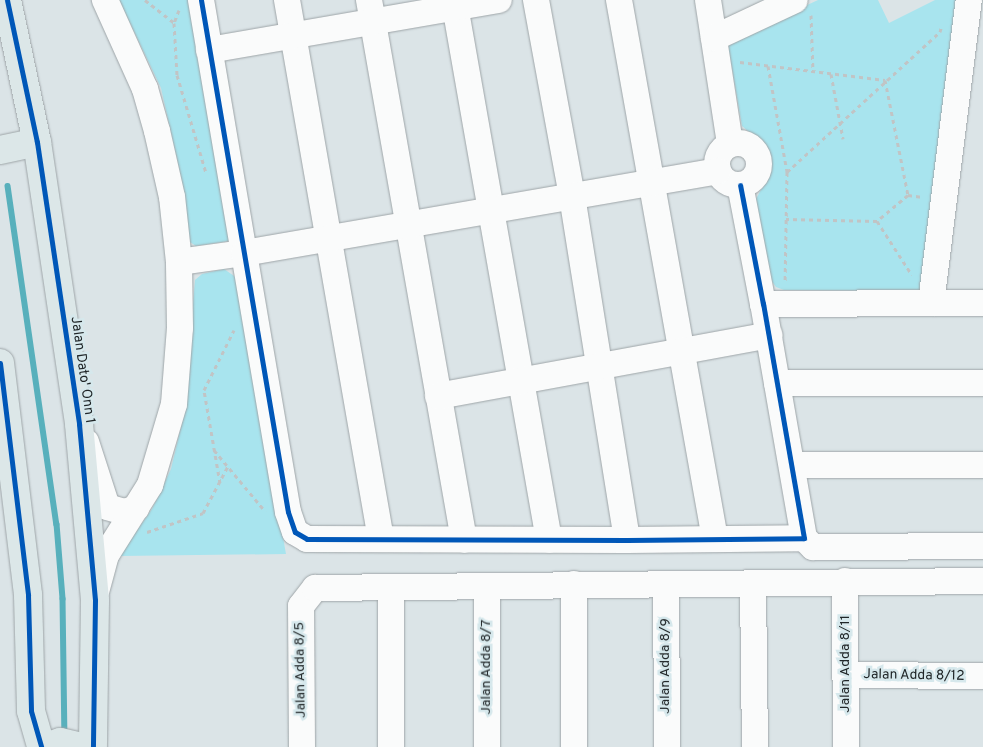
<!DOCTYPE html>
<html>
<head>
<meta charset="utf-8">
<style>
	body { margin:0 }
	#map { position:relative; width:983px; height:747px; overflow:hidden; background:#dbe4e7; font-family:Overpass,sans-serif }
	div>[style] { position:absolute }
	.green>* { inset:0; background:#a8e4ee }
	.stream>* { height:5.5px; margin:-2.75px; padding:0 2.75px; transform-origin:2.75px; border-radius:2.75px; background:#58b0bc }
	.path>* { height:3px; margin-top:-1.5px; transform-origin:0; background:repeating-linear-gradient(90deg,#c1c4c5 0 4px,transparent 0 8px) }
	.roads { filter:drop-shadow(0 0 1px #9ea5a8) drop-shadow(0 0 1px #9ea5a8) }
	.minor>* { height:26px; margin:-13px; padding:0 13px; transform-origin:13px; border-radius:13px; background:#fafbfb }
	.minor>.ring { margin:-13px; padding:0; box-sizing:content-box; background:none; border:26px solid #fafbfb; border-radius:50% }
	.major>* { height:28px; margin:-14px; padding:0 14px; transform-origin:14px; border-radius:14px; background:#dce7e8 }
	.cycleway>* { height:5px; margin:-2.5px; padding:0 2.5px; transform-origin:2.5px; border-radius:2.5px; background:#0057b8 }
	span { translate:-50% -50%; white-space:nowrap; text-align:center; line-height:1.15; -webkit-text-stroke:5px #d6e8ec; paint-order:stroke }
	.street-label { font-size:14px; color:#202628 }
</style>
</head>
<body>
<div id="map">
	<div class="green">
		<div style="clip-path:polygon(119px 0,188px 0,229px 241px,196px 246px,190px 242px,180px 173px,161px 88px)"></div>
		<div style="clip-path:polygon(818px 0,878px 0,889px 23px,935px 0,958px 0,921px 289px,918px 291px,784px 290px,776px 287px,771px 280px,755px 201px,769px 174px,768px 158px,764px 145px,742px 126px,728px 46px,732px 40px)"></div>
		<div style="clip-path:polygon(224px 269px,237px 278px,286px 554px,119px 556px,152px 509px,171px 469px,184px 414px,195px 280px,202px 274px)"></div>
	</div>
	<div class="stream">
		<div style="left:8px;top:186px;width:342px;rotate:81.8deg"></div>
		<div style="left:57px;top:524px;width:75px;rotate:85.4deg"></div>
		<div style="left:63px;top:599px;width:136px;rotate:89.2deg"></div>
	</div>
	<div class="path">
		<div style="left:145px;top:0;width:37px;rotate:38deg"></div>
		<div style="left:179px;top:10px;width:14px;rotate:111deg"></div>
		<div style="left:174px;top:23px;width:52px;rotate:86.7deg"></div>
		<div style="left:177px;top:75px;width:102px;rotate:73.5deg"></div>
		<div style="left:811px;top:15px;width:56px;rotate:88deg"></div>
		<div style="left:740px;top:62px;width:146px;rotate:7.1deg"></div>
		<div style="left:885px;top:80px;width:117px;rotate:78.7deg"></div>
		<div style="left:908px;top:195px;width:40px;rotate:140deg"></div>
		<div style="left:877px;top:221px;width:91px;rotate:-178.7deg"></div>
		<div style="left:768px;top:66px;width:108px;rotate:79.8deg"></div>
		<div style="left:787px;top:172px;width:111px;rotate:91deg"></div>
		<div style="left:831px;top:74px;width:66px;rotate:79.5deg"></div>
		<div style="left:787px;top:172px;width:207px;rotate:-42.5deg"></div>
		<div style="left:940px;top:32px;width:4px;rotate:-76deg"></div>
		<div style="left:908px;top:195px;width:15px;rotate:8deg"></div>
		<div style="left:877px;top:221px;width:64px;rotate:57.1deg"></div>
		<div style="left:214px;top:450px;width:80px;rotate:50.1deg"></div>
		<div style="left:220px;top:483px;width:94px;rotate:-99.8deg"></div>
		<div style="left:204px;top:390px;width:67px;rotate:-63.4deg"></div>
		<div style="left:147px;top:532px;width:59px;rotate:-18.7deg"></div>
		<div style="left:203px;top:513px;width:53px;rotate:-62deg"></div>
	</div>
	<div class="roads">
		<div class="minor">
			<div style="left:201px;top:0;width:519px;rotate:80.36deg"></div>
			<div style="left:288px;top:512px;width:21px;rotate:71deg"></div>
			<div style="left:295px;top:532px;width:14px;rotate:30deg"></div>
			<div style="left:307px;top:539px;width:320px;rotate:0.2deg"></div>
			<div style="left:627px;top:540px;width:177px;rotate:-0.6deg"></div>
			<div style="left:804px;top:538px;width:238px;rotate:-99.9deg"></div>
			<div style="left:763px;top:304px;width:121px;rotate:-100.9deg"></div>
			<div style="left:287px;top:0;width:547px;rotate:80.11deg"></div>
			<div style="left:369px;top:0;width:548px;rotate:80.02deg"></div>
			<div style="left:454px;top:0;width:548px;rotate:80.02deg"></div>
			<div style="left:536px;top:0;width:199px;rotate:79.6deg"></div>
			<div style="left:572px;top:196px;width:348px;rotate:80.9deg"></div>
			<div style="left:619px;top:0;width:547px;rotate:79.9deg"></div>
			<div style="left:708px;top:0;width:146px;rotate:81.3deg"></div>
			<div style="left:714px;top:38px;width:89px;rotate:-25.1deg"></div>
			<div style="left:209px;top:50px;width:294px;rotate:-9.8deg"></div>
			<div class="ring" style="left:717px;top:143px;width:16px;height:16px"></div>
			<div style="left:179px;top:262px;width:66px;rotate:-7.9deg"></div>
			<div style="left:244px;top:253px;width:481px;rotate:-9.8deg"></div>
			<div style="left:931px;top:303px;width:305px;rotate:-82.9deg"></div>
			<div style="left:763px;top:304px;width:220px;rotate:-0.3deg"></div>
			<div style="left:777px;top:383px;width:206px"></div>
			<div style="left:438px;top:396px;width:337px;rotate:-10.4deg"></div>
			<div style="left:86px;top:442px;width:68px;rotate:72.1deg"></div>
			<div style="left:107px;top:507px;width:19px;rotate:16deg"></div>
			<div style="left:125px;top:512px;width:12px;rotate:-20deg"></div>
			<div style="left:792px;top:465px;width:191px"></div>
			<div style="left:804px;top:538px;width:13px;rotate:45deg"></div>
			<div style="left:813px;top:547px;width:170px;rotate:-0.3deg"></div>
			<div style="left:845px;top:581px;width:166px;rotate:89.7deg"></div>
			<div style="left:574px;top:584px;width:163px;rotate:90deg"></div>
			<div style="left:666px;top:585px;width:162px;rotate:89.6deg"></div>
			<div style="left:753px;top:585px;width:162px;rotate:89.3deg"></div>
			<div style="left:391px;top:589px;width:158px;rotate:90deg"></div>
			<div style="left:96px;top:592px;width:38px;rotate:-75deg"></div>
			<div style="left:106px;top:555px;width:83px;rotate:-57.8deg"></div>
			<div style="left:150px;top:485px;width:84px;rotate:-73.5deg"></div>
			<div style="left:174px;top:404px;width:76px;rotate:-85.5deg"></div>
			<div style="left:180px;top:328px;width:66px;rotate:-90.9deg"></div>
			<div style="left:179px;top:262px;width:65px;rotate:-96.1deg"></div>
			<div style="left:172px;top:197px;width:68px;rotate:-102.8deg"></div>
			<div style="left:157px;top:131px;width:44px;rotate:-105.9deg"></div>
			<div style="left:145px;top:89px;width:98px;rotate:-114.2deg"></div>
			<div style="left:845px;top:675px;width:138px;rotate:0.4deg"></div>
			<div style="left:302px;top:747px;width:141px;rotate:-90.4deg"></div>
			<div style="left:301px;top:606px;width:23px;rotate:-52deg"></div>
			<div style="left:315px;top:588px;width:668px;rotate:-0.6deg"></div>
			<div style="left:487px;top:747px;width:160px;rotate:-90deg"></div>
		</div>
		<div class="major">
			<div style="left:7px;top:0;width:145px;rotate:78.1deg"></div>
			<div style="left:37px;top:142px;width:285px;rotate:81.5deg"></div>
			<div style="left:79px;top:424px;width:177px;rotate:84.8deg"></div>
			<div style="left:95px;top:600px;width:147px;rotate:90.8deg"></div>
			<div style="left:0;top:150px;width:38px;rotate:-12deg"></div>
			<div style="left:0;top:363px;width:234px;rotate:83.1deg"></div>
			<div style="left:28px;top:595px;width:116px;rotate:88.5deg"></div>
			<div style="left:31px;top:711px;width:37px;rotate:74deg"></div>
			<div style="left:45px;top:747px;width:16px;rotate:-18deg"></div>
			<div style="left:60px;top:742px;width:23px;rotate:13deg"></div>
		</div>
	</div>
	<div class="cycleway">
		<div style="left:7px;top:0;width:145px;rotate:78.1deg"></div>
		<div style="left:37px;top:142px;width:285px;rotate:81.5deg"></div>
		<div style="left:79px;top:424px;width:177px;rotate:84.8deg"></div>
		<div style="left:95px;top:600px;width:147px;rotate:90.8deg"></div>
		<div style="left:201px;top:0;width:519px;rotate:80.36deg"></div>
		<div style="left:288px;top:512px;width:21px;rotate:71deg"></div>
		<div style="left:295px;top:532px;width:14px;rotate:30deg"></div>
		<div style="left:307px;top:539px;width:320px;rotate:0.2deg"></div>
		<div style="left:627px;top:540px;width:177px;rotate:-0.6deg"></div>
		<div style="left:804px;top:538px;width:238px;rotate:-99.9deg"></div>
		<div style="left:763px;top:304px;width:121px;rotate:-100.9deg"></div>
		<div style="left:0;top:363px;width:234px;rotate:83.1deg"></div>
		<div style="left:28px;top:595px;width:116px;rotate:88.5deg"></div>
		<div style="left:31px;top:711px;width:37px;rotate:74deg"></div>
	</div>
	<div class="street-label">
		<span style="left:82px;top:370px;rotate:82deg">Jalan Dato' Onn 1</span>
		<span style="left:846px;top:664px;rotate:-90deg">Jalan Adda 8/11</span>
		<span style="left:666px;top:666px;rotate:-90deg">Jalan Adda 8/9</span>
		<span style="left:487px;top:667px;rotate:-90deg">Jalan Adda 8/7</span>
		<span style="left:301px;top:670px;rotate:-91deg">Jalan Adda 8/5</span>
		<span style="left:914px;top:676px;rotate:1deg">Jalan Adda 8/12</span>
	</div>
</div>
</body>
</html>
